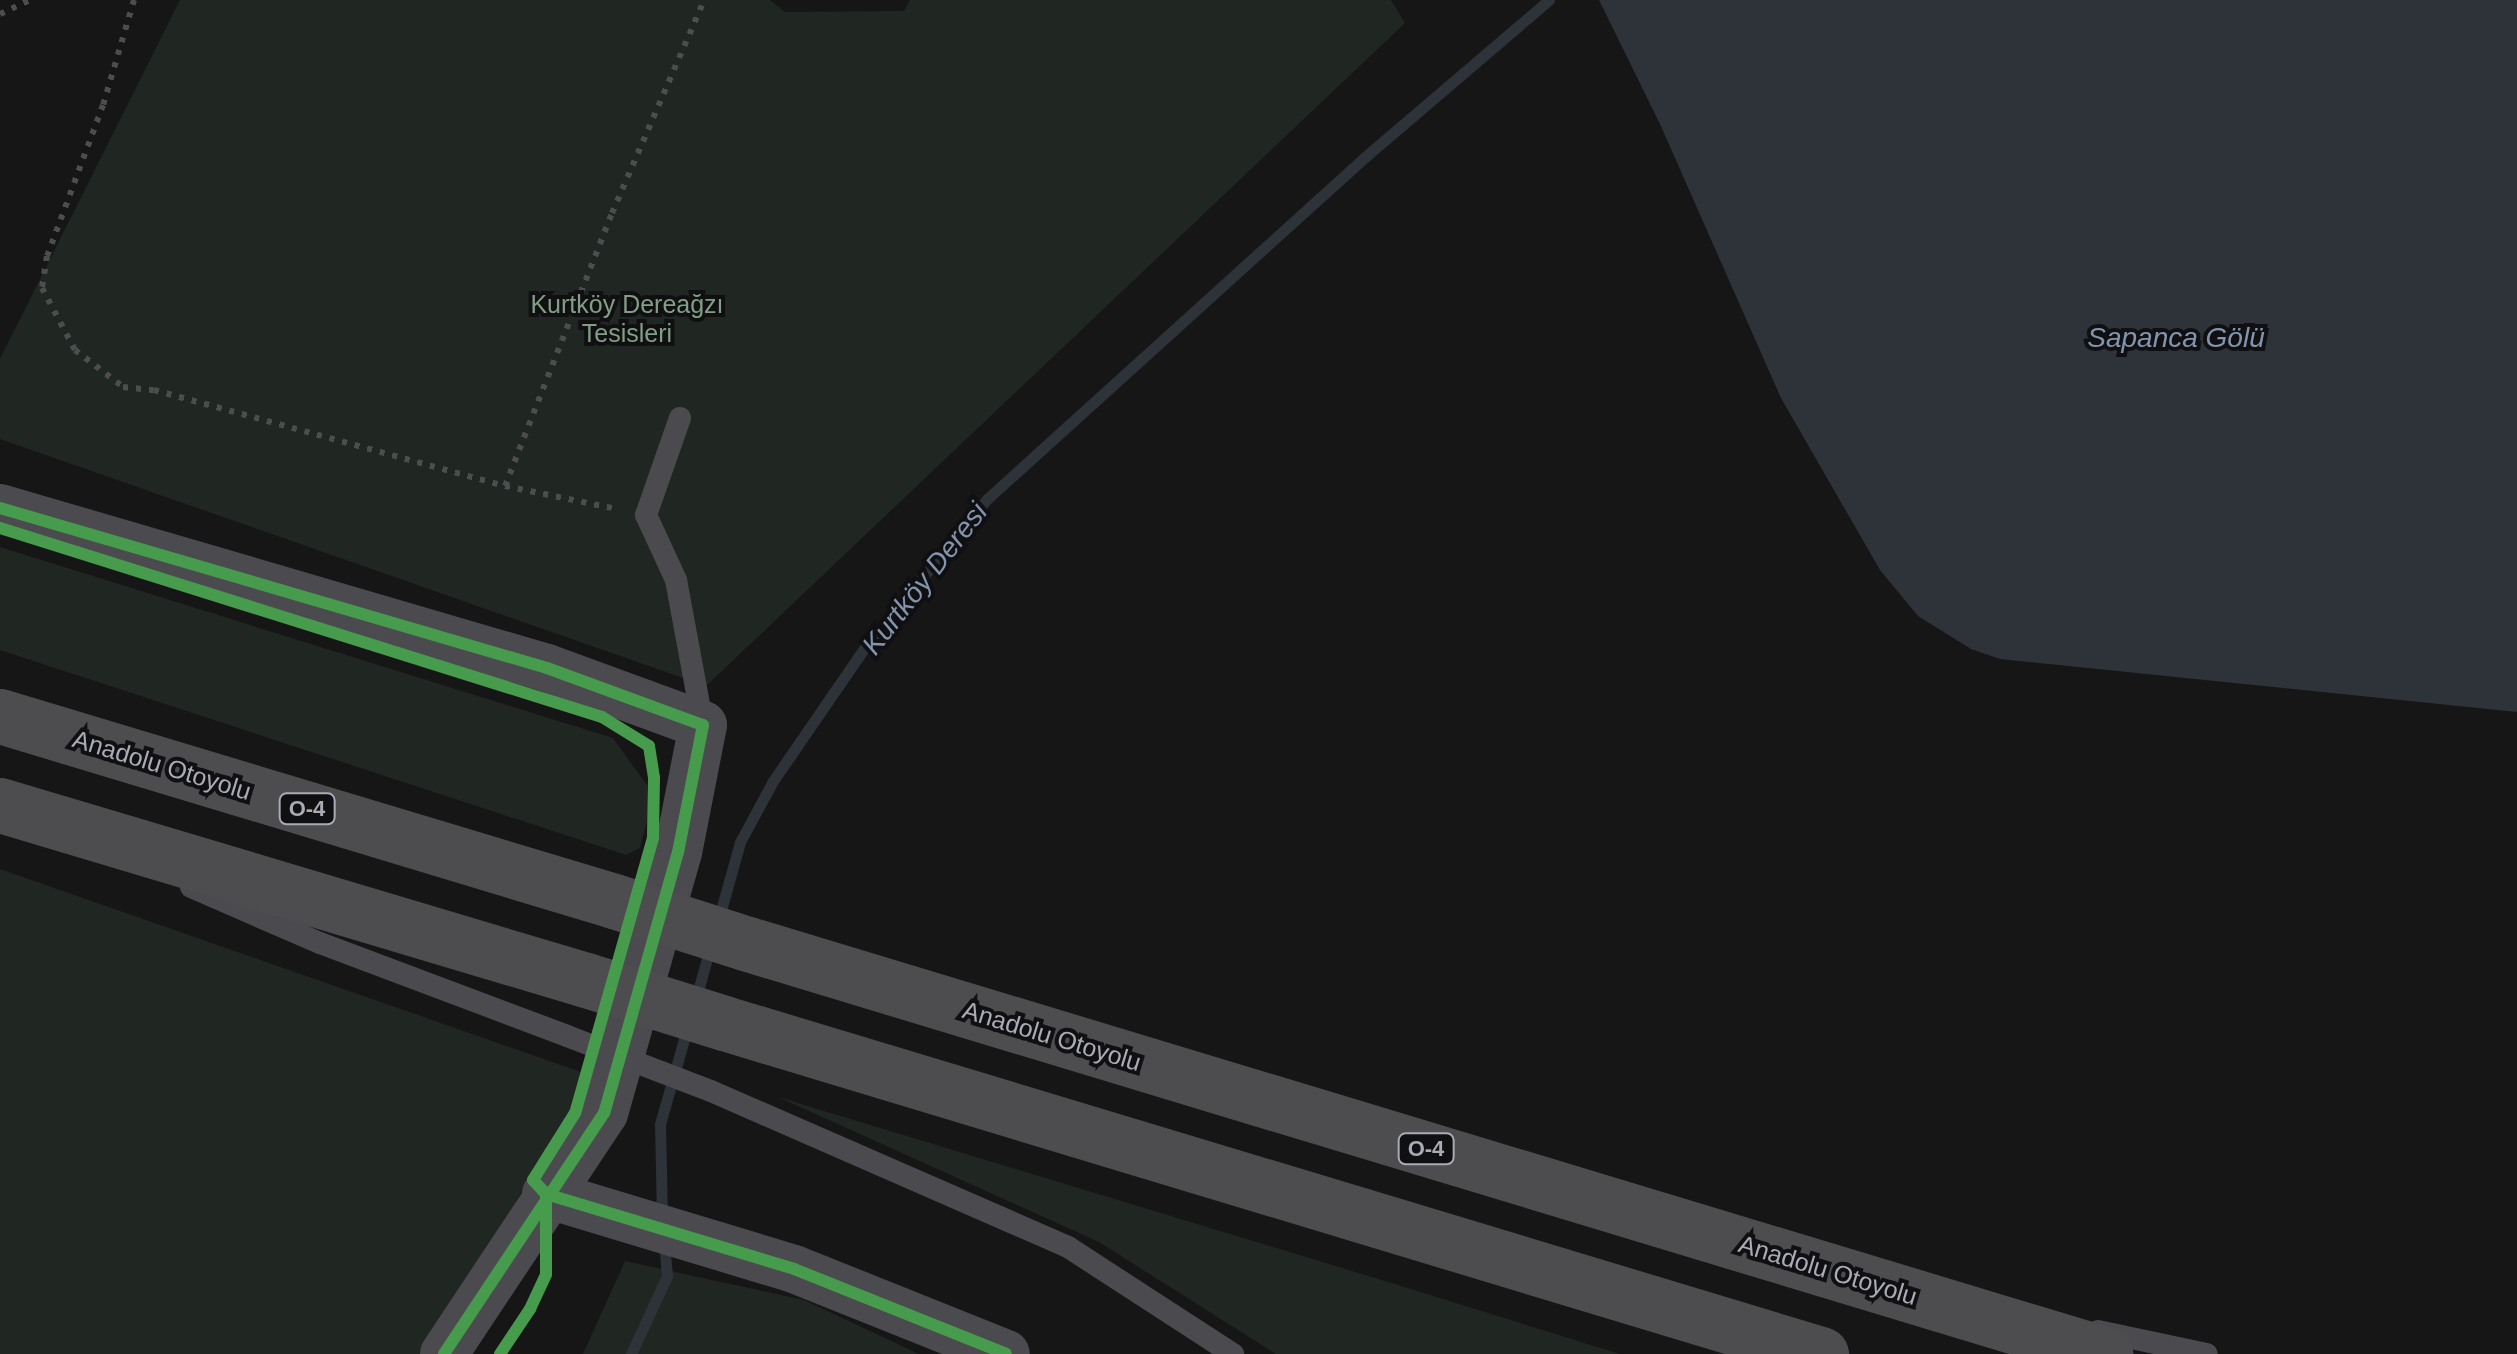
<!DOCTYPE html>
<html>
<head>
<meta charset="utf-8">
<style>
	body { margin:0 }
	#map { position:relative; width:2517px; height:1354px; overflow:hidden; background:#161616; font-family:Helvetica,sans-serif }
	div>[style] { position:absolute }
	.green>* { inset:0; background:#202621 }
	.water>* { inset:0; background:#2e333a }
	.stream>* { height:11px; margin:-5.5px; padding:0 5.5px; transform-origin:5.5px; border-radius:5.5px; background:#2e333a }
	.path>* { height:6px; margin-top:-3px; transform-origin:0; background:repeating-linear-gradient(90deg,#4c4d4f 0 5px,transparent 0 13px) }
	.service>* { height:22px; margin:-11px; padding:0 11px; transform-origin:11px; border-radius:11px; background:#4b4b4f }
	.minor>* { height:48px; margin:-24px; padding:0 24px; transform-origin:24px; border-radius:24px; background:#4b4b4f }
	.motorway>* { height:55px; margin:-27.5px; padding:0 27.5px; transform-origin:27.5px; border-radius:27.5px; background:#4d4d50 }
	.service-bridge>* { height:22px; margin:-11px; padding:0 11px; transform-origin:11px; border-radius:11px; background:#4b4b4f }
	.motorway-bridge>* { height:55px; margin:-27.5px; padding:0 27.5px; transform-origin:27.5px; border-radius:27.5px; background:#4d4d50 }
	.cycleway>* { height:12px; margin:-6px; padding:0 6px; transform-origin:6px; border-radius:6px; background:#469c4c }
	span { translate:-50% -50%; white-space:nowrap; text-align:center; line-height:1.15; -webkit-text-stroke:8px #101012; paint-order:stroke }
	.shield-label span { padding:2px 8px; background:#101012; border:2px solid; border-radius:8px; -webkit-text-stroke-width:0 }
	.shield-label { font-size:22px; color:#a9abb5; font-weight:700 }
	.park-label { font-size:25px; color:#829e87 }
	.street-label { font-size:25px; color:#a9abb5 }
	.water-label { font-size:28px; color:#8394ad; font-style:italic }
</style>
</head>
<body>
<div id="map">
	<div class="green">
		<div style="clip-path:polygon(180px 0,770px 0,785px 12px,904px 11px,910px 0,1391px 0,1405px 23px,706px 686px,0 439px,0 359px)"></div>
		<div style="clip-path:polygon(0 547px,613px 738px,647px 785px,648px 817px,640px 848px,626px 855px,0 650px)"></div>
		<div style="clip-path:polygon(0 869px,581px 1072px,570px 1114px,422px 1354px,0 1354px)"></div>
		<div style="clip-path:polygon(778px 1097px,1372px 1277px,1620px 1354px,1276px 1354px,1099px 1242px)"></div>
		<div style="clip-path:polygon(625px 1261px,804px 1300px,919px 1354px,583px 1354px)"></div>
	</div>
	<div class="water">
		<div style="clip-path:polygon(1599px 0,2517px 0,2517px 712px,2000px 659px,1971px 649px,1918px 616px,1880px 570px,1781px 398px,1660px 124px)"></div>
	</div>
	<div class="stream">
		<div style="left:718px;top:921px;width:82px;rotate:-74.4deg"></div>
		<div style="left:740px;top:842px;width:69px;rotate:-61.6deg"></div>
		<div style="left:773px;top:781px;width:159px;rotate:-55.5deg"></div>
		<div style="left:863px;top:650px;width:195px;rotate:-50.6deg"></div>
		<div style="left:987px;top:499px;width:510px;rotate:-42.14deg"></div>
		<div style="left:1365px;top:157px;width:242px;rotate:-40.5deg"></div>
		<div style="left:696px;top:998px;width:52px;rotate:-74.4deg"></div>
		<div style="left:662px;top:1218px;width:94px;rotate:-91.2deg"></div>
		<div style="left:660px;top:1124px;width:103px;rotate:-74.2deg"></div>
		<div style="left:631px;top:1354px;width:86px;rotate:-65.2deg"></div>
		<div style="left:667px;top:1276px;width:35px;rotate:-95deg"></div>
	</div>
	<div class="path">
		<div style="left:134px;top:0;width:109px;rotate:106.4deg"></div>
		<div style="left:103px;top:105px;width:161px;rotate:110.3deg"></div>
		<div style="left:47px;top:256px;width:32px;rotate:99deg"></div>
		<div style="left:42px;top:288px;width:70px;rotate:62deg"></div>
		<div style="left:75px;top:350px;width:61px;rotate:37.6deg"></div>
		<div style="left:123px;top:387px;width:31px;rotate:6deg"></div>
		<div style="left:154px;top:390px;width:364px;rotate:15.3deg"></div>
		<div style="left:505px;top:486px;width:114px;rotate:11.6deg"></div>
		<div style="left:0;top:14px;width:33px;rotate:-25deg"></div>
		<div style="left:505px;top:486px;width:293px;rotate:-68.6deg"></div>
		<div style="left:612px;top:213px;width:232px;rotate:-66.6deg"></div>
	</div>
	<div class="service">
		<div style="left:680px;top:418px;width:103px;rotate:109.3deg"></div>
		<div style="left:646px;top:515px;width:72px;rotate:65.2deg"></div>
		<div style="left:676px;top:580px;width:147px;rotate:79.5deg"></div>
		<div style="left:191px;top:887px;width:141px;rotate:23.5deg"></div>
		<div style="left:320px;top:943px;width:264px;rotate:20.6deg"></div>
		<div style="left:711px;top:1091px;width:390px;rotate:23.6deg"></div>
		<div style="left:1068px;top:1247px;width:197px;rotate:33deg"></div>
		<div style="left:2098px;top:1331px;width:111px;rotate:11.9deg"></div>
	</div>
	<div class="minor">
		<div style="left:0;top:508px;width:570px;rotate:16.3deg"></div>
		<div style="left:547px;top:668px;width:166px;rotate:20.1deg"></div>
		<div style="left:703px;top:725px;width:129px;rotate:101.1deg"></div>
		<div style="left:678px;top:852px;width:271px;rotate:105.8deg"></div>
		<div style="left:604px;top:1113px;width:289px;rotate:123.6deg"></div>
		<div style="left:546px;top:1194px;width:259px;rotate:16.8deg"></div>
		<div style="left:794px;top:1269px;width:228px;rotate:21.8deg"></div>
	</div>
	<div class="motorway">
		<div style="left:0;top:716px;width:641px;rotate:16.77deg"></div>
		<div style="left:0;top:805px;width:612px;rotate:16.63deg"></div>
		<div style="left:748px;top:944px;width:1418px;rotate:16.81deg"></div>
		<div style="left:724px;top:1023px;width:1146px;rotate:16.79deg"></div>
	</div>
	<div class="service-bridge">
		<div style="left:567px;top:1036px;width:154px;rotate:20.9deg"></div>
	</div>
	<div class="motorway-bridge">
		<div style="left:614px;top:901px;width:141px;rotate:17.8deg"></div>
		<div style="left:586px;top:980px;width:145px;rotate:17.3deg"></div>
	</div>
	<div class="cycleway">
		<div style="left:0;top:508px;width:570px;rotate:16.3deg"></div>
		<div style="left:547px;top:668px;width:166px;rotate:20.1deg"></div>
		<div style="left:703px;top:725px;width:129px;rotate:101.1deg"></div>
		<div style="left:678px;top:852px;width:271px;rotate:105.8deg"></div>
		<div style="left:604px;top:1113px;width:289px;rotate:123.6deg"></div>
		<div style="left:0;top:528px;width:631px;rotate:17.43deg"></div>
		<div style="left:602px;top:717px;width:55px;rotate:31.7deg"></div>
		<div style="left:649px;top:746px;width:32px;rotate:81deg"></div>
		<div style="left:654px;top:778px;width:60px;rotate:91deg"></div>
		<div style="left:653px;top:838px;width:286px;rotate:105.8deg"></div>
		<div style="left:575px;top:1113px;width:79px;rotate:122.1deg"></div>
		<div style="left:533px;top:1180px;width:19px;rotate:47deg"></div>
		<div style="left:546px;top:1194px;width:259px;rotate:16.8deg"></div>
		<div style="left:794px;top:1269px;width:228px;rotate:21.8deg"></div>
		<div style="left:500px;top:1354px;width:54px;rotate:-56.3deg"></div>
		<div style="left:530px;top:1309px;width:38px;rotate:-65deg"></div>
		<div style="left:546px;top:1274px;width:80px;rotate:-90deg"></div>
	</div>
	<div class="shield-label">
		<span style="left:307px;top:809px">O-4</span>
		<span style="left:1426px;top:1149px">O-4</span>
	</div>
	<div class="park-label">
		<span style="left:627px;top:319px">Kurtköy Dereağzı<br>Tesisleri</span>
	</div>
	<div class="street-label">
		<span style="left:162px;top:765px;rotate:17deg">Anadolu Otoyolu</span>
		<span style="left:1052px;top:1036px;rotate:17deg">Anadolu Otoyolu</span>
		<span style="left:1828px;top:1270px;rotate:17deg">Anadolu Otoyolu</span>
	</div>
	<div class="water-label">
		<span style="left:2176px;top:338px">Sapanca Gölü</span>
		<span style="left:925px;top:579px;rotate:-52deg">Kurtköy Deresi</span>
	</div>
</div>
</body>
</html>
